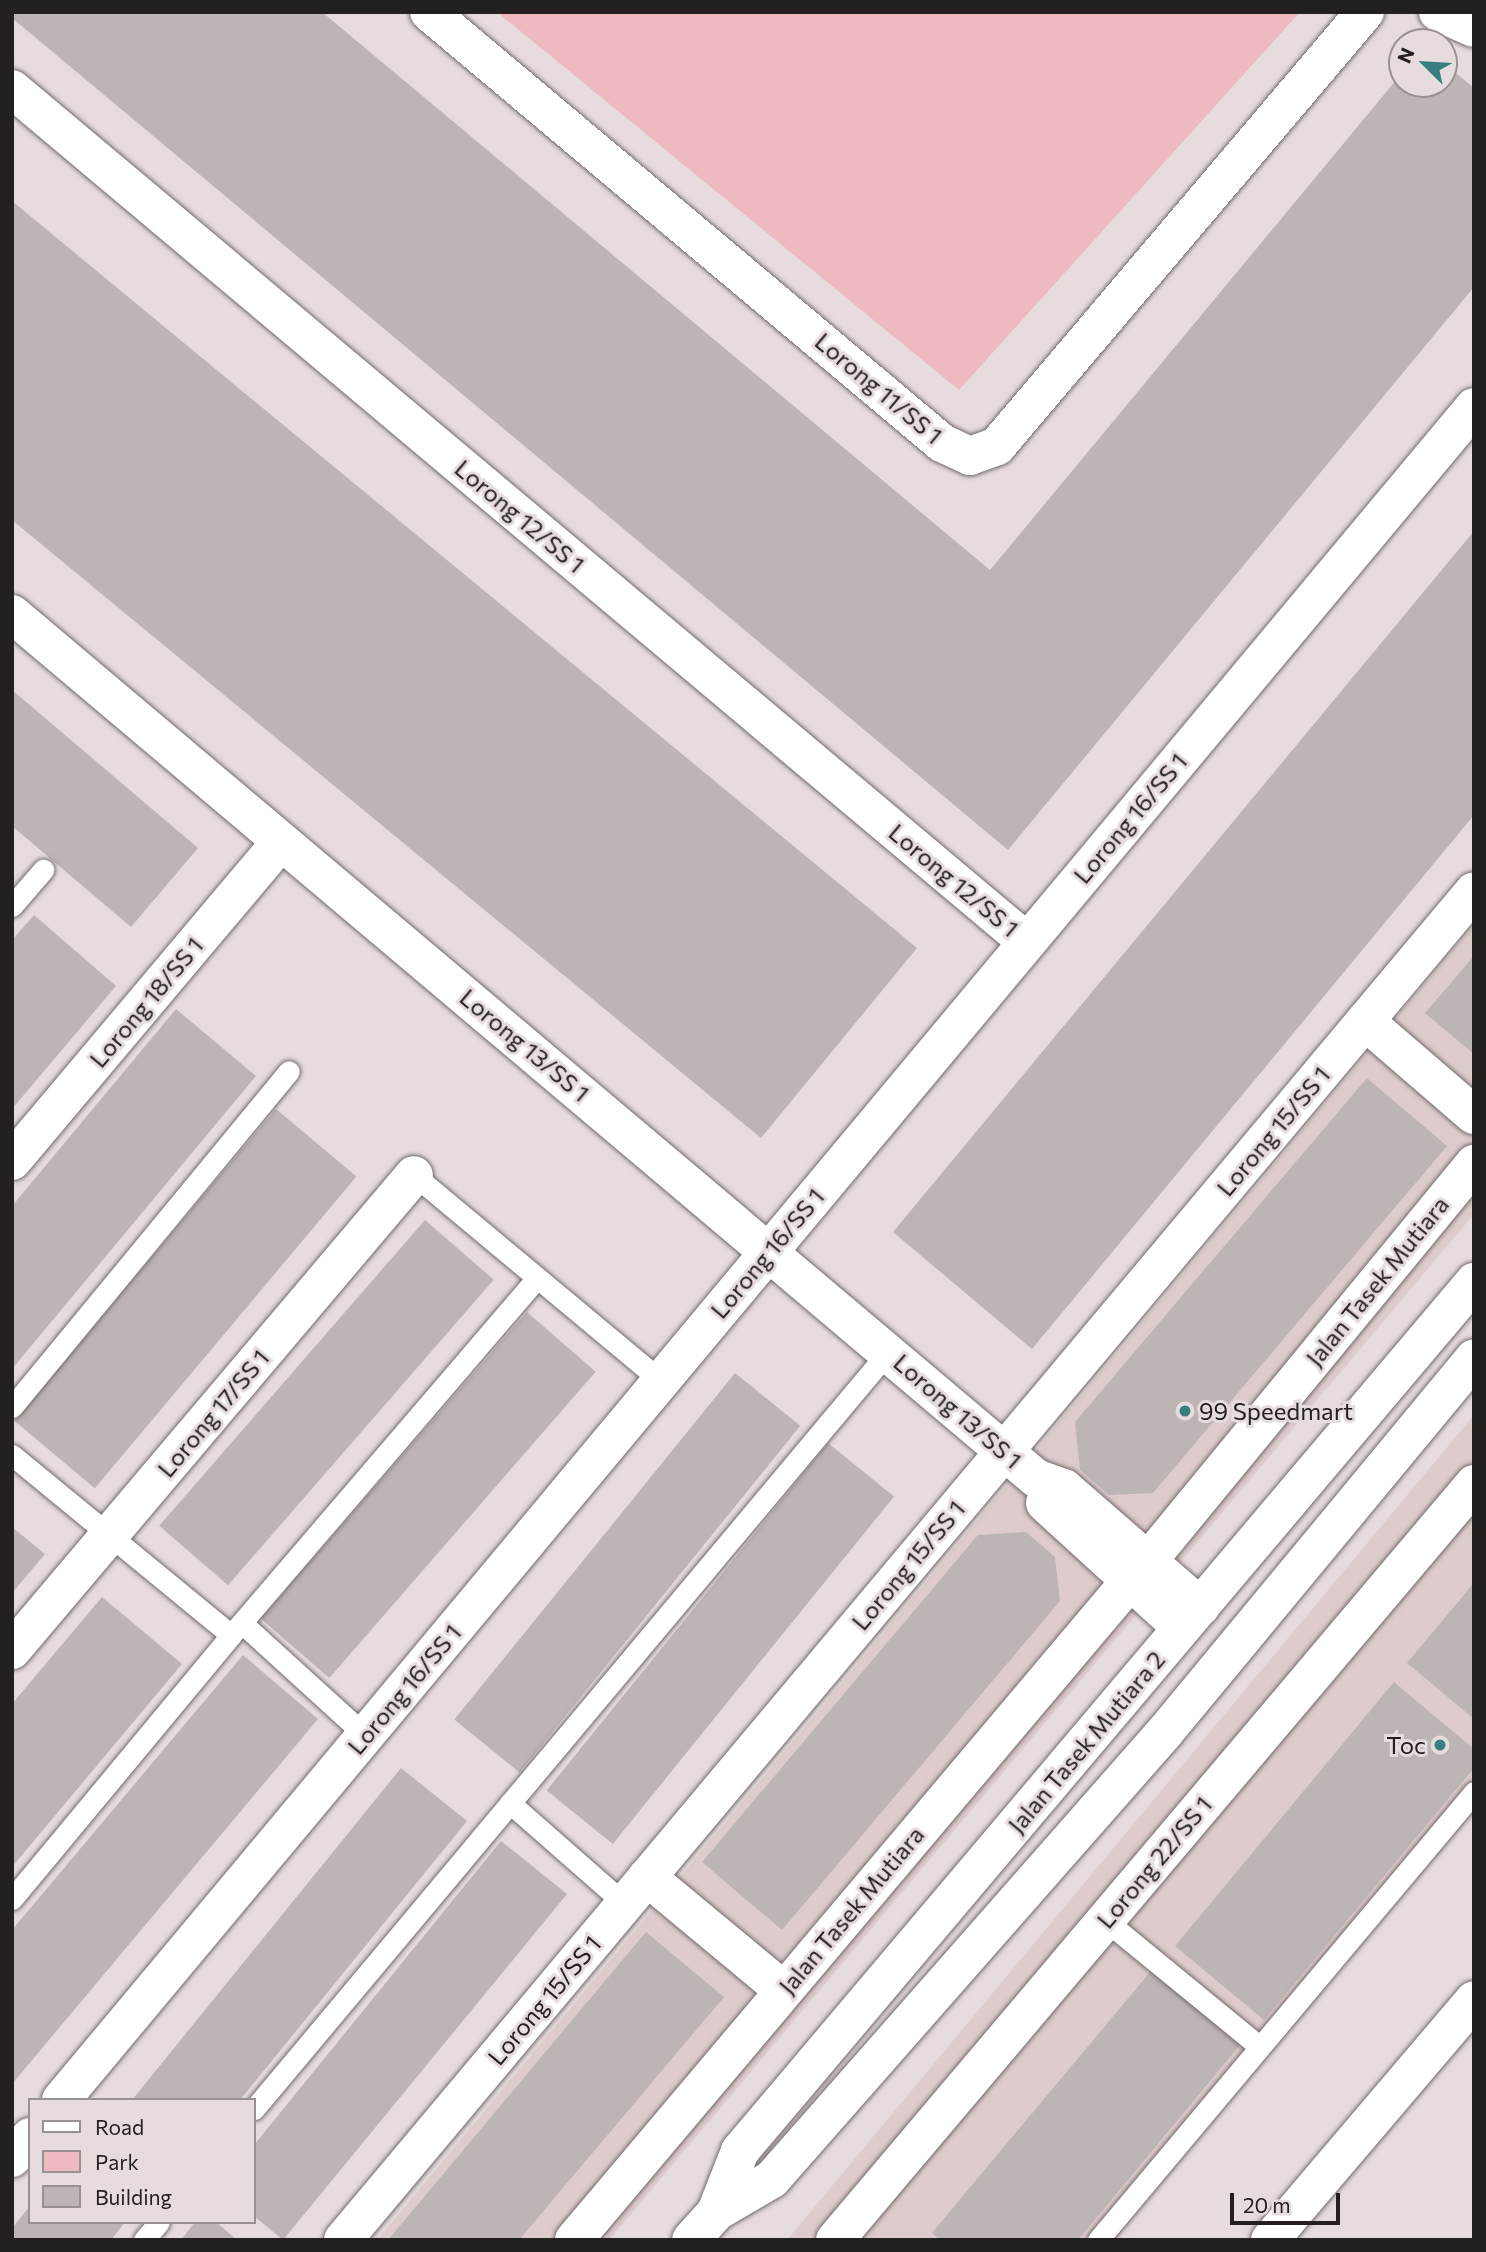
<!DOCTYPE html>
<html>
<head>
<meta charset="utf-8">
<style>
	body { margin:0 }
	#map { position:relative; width:1486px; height:2252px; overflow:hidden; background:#e6dcdd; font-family:Commissioner,sans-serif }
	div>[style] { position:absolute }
	.built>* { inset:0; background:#decccd }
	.green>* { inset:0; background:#eebac0 }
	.building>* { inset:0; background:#bdb4b4; transform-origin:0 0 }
	.roads { filter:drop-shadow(0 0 2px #736a6b) drop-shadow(0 0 2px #736a6b) }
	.lane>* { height:21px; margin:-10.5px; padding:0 10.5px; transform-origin:10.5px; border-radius:10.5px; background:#fff }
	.street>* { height:38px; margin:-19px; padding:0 19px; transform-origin:19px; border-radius:19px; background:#fff }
	.secondary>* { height:38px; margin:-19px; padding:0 19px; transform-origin:19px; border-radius:19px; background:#fff }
	.dots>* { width:19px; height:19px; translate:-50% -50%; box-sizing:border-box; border:4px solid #e6dcdd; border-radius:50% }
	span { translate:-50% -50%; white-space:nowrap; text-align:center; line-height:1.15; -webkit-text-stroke:6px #e6dcdd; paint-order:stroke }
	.street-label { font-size:24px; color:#242020 }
	.poi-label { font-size:24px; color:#242020 }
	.left { translate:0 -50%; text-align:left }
	.right { translate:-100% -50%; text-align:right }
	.frame { position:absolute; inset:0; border:14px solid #242020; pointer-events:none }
	.legend { position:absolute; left:28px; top:2098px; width:228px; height:126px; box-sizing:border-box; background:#e6dcdd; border:2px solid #989191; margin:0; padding:9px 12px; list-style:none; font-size:21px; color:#242020 }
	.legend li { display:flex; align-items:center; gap:14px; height:35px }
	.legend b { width:35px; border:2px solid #989191 }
	.north { position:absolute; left:1388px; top:28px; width:70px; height:70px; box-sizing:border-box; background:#e6dcdd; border:2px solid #989191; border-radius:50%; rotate:294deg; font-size:19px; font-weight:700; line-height:28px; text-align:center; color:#242020 }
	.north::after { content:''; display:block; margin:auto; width:24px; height:32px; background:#38807f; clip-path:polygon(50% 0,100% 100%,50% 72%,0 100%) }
	.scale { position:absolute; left:1230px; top:2193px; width:110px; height:32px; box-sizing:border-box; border:4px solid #242020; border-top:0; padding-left:9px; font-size:21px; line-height:24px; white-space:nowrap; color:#242020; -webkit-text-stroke:5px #e6dcdd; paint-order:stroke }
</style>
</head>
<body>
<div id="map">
	<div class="built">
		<div style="clip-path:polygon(1474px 925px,1474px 1214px,609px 2240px,377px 2240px)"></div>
		<div style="clip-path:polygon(1474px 1415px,1474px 1808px,1111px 2240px,787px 2240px)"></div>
	</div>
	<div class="green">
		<div style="clip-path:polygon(497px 12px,1300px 12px,959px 390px)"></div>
	</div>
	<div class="building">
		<div style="clip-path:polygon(12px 12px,322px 12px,990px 570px,1402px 73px,1402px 84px,1444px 84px,1444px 63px,1474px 88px,1474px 287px,1008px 850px,12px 18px)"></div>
		<div style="clip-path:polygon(12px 201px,917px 948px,761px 1138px,12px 520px)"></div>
		<div style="clip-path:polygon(1474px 531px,1474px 815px,1032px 1349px,893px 1232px)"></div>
		<div style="clip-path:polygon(12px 690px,198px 848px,131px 927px,12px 826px)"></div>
		<div style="clip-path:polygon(34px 915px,116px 986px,12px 1109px,12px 940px)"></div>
		<div style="clip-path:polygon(1474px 956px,1474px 1054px,1425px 1013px)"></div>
		<div style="clip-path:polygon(176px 1009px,256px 1076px,12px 1369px,12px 1206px)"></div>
		<div style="clip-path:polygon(1367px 1078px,1447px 1146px,1153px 1493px,1109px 1495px,1080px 1470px,1075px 1422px)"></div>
		<div style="left:276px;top:1109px;width:105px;height:407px;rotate:40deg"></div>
		<div style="left:425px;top:1220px;width:91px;height:405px;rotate:41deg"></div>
		<div style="left:527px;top:1312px;width:91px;height:406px;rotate:41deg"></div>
		<div style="left:735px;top:1373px;width:84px;height:446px;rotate:39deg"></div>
		<div style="left:828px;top:1443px;width:85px;height:447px;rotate:39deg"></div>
		<div style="clip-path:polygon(12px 1527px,45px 1554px,12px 1593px)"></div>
		<div style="clip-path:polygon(1026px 1532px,1055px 1557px,1060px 1601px,782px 1930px,702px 1862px,978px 1535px)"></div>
		<div style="clip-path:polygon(1474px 1583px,1474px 1719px,1407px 1663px)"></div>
		<div style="clip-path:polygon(102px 1597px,182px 1664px,12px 1867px,12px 1704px)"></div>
		<div style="clip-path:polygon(243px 1655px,318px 1719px,12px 2084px,12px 1930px)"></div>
		<div style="clip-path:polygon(1394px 1682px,1474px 1749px,1474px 1768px,1264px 2020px,1175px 1946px)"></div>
		<div style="clip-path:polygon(401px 1768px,467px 1821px,240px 2100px,132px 2100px)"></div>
		<div style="clip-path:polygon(501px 1841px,567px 1894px,283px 2240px,254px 2216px,254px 2145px)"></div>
		<div style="clip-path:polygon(646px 1932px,724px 1997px,519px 2240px,388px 2240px)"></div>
		<div style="clip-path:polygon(1151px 1971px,1240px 2045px,1078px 2240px,940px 2240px,932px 2233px)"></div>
		<div style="clip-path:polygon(30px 2206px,30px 2222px,125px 2222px,111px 2240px,12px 2240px,12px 2228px)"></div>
		<div style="clip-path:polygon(195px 2222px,216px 2222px,237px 2240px,181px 2240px)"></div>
	</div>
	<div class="roads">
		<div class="lane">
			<div style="left:12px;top:906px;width:48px;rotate:-49.3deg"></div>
			<div style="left:414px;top:1175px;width:322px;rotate:39.8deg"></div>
			<div style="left:12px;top:1407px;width:435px;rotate:-50.5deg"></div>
			<div style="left:12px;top:1455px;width:283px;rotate:39.4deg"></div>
			<div style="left:243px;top:1624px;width:165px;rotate:42.3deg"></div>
			<div style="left:510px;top:1803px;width:153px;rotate:41.3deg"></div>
			<div style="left:12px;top:1899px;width:343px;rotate:-50.3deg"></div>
			<div style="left:231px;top:1635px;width:469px;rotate:-49.4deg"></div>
			<div style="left:1105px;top:1920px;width:199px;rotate:39.3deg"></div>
			<div style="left:254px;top:2109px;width:989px;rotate:-50.05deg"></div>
			<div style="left:144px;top:2240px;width:23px;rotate:-50deg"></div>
			<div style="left:1098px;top:2240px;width:585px;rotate:-49.99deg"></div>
		</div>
		<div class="street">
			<div style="left:429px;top:12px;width:670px;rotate:40.04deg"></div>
			<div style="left:942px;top:443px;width:31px;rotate:25deg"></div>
			<div style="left:970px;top:456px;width:29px;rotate:-20deg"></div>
			<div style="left:997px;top:446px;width:569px;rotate:-49.7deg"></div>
			<div style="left:1438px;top:12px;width:39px;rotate:24deg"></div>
			<div style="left:12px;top:89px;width:1326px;rotate:40.04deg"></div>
			<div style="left:12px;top:614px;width:1340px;rotate:40.16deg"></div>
			<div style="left:1036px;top:1478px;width:30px;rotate:20deg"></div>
			<div style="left:1064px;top:1488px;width:181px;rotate:41deg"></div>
			<div style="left:1365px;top:1021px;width:144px;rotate:40.8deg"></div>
			<div style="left:12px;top:1161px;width:416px;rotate:-49.9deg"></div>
			<div style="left:1045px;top:1503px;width:185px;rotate:42.4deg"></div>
			<div style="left:1148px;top:1561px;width:514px;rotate:-50.61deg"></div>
			<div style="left:12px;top:1650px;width:622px;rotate:-49.76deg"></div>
			<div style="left:647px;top:1877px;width:177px;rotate:39.7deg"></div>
			<div style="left:61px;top:2100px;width:2205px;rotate:-50.15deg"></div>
			<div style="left:12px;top:2158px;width:28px;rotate:-49deg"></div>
			<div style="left:343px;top:2240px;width:1760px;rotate:-50.02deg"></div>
			<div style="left:574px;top:2240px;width:861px;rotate:-49.85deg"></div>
			<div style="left:835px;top:2240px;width:990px;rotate:-49.79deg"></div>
			<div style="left:1270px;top:2240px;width:315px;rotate:-49.6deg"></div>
		</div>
		<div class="secondary">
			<div style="left:716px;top:2212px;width:65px;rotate:-30.5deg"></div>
			<div style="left:772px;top:2179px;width:595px;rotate:-48.68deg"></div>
			<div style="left:1165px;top:1732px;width:485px;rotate:-50.4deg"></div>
			<div style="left:691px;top:2240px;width:38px;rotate:-48deg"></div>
			<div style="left:716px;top:2212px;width:66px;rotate:-68.5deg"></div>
			<div style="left:740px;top:2151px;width:1138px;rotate:-49.81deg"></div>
		</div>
	</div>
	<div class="dots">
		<div style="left:1185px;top:1411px;background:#38807f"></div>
		<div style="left:1440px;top:1745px;background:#38807f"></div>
	</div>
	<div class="street-label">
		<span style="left:879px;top:388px;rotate:40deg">Lorong 11/SS 1</span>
		<span style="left:520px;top:516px;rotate:40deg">Lorong 12/SS 1</span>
		<span style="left:1130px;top:818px;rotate:-50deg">Lorong 16/SS 1</span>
		<span style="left:954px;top:880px;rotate:40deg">Lorong 12/SS 1</span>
		<span style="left:146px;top:1002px;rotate:-50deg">Lorong 18/SS 1</span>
		<span style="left:525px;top:1045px;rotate:40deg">Lorong 13/SS 1</span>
		<span style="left:1273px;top:1131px;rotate:-50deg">Lorong 15/SS 1</span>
		<span style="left:767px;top:1253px;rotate:-50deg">Lorong 16/SS 1</span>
		<span style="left:1377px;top:1281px;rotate:-51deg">Jalan Tasek Mutiara</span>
		<span style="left:958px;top:1411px;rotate:41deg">Lorong 13/SS 1</span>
		<span style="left:213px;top:1413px;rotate:-50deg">Lorong 17/SS 1</span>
		<span style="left:908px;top:1565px;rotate:-50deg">Lorong 15/SS 1</span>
		<span style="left:404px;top:1689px;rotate:-50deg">Lorong 16/SS 1</span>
		<span style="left:1086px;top:1742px;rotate:-50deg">Jalan Tasek Mutiara 2</span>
		<span style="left:1154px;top:1862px;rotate:-50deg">Lorong 22/SS 1</span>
		<span style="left:851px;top:1910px;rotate:-50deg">Jalan Tasek Mutiara</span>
		<span style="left:544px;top:2000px;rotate:-50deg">Lorong 15/SS 1</span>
	</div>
	<div class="poi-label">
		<span class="left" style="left:1199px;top:1411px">99 Speedmart</span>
		<span class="right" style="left:1426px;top:1745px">Toc</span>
	</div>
	<div class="frame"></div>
	<ul class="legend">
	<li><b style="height:9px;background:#fff"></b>Road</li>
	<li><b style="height:19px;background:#eebac0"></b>Park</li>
	<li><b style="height:19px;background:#bdb4b4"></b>Building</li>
	</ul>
	<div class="north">N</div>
	<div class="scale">20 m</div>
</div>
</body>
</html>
